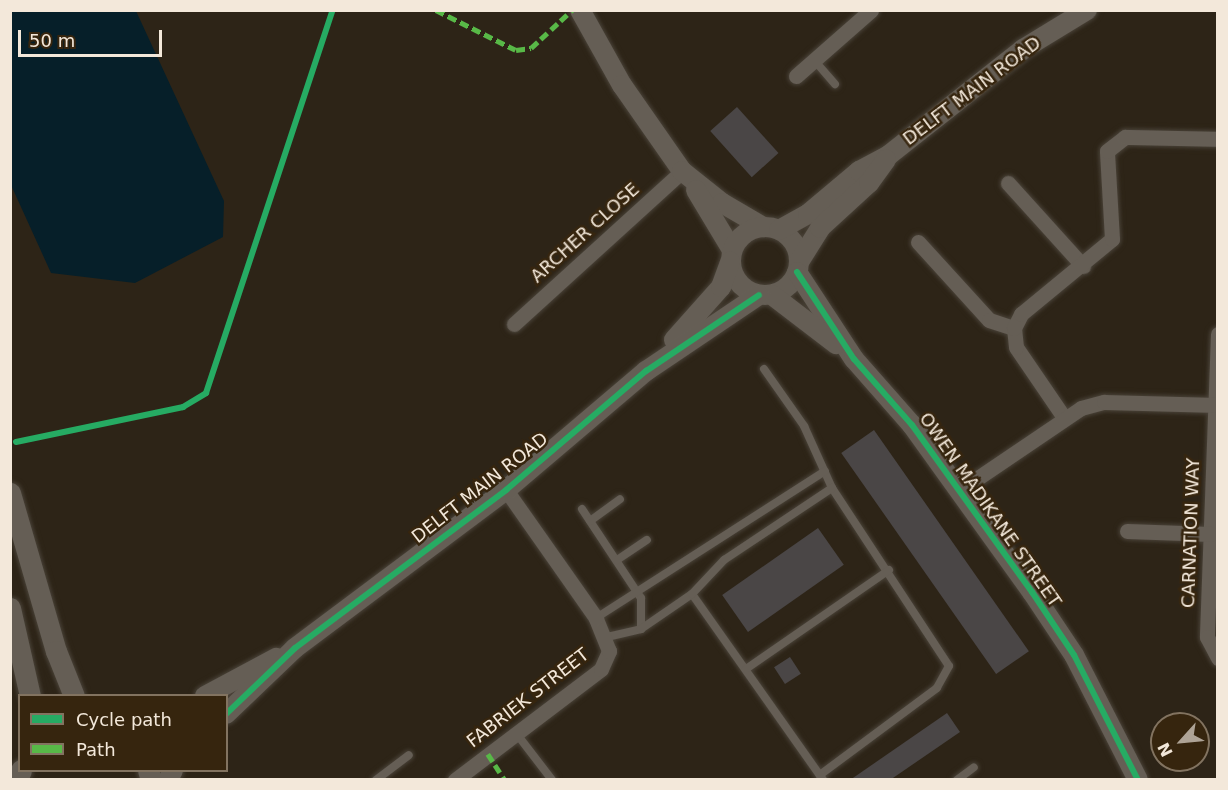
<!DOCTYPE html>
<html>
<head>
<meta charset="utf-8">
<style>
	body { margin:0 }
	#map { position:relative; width:1228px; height:790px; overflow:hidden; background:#2d2417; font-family:"DejaVu Sans",sans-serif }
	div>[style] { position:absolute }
	.water>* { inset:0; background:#061f29 }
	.building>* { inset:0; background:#4a4646; transform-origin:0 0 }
	.path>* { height:4px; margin-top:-2px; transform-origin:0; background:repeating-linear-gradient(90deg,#686158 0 6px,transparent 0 9px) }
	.roads { filter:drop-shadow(0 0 2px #494238) drop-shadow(0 0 2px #494238) }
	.service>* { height:8px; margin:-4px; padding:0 4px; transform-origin:4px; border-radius:4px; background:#655e55 }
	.minor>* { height:15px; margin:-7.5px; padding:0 7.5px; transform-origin:7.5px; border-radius:7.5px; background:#655e55 }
	.tertiary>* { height:20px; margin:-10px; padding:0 10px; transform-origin:10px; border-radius:10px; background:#655e55 }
	.tertiary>.ring { margin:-10px; padding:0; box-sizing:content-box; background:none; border:20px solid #655e55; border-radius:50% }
	.secondary>* { height:21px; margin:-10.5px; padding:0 10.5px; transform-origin:10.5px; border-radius:10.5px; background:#655e55 }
	.quiet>* { height:4.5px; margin-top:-2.25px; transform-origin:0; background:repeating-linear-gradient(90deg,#58b947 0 9px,transparent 0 13.5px) }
	.cycleway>* { height:6px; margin:-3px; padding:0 3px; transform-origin:3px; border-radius:3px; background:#26ab63 }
	span { translate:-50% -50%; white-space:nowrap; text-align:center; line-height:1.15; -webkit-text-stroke:5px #36250e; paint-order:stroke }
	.street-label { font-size:18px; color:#f3e8da }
	.frame { position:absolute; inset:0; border:12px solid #f3e8da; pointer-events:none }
	.legend { position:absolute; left:18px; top:694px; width:210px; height:78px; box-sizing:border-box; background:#36250e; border:2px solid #827360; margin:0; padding:8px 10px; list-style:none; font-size:18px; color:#f3e8da }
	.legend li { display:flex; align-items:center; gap:12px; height:30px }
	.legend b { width:30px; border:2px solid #827360 }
	.north { position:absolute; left:1150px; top:712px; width:60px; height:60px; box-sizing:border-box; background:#36250e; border:2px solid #827360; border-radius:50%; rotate:243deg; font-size:16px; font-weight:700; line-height:24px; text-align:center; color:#f3e8da }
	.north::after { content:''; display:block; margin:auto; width:21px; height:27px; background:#aea396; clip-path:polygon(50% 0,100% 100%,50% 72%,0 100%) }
	.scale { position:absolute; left:18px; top:30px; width:144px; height:27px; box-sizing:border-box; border:3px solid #f3e8da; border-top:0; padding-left:8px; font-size:18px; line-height:21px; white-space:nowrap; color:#f3e8da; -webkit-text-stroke:4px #36250e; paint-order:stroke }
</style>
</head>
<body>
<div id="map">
	<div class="water">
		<div style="clip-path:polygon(10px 11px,136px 11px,224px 201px,223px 237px,135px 283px,51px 273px,11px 185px)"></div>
	</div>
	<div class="building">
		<div style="left:737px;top:107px;width:62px;height:36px;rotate:48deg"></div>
		<div style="left:874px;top:430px;width:270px;height:40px;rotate:55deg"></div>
		<div style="left:818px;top:528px;width:45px;height:117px;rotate:55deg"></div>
		<div style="left:790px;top:657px;width:20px;height:19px;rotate:57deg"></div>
		<div style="clip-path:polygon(947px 713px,960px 732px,890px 780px,850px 780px)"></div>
	</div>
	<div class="path">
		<div style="left:16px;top:442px;width:171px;rotate:-11.8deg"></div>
		<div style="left:183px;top:407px;width:27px;rotate:-31deg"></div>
		<div style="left:206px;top:393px;width:404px;rotate:-71.7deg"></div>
	</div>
	<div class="roads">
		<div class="service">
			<div style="left:814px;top:60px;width:32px;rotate:49deg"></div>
			<div style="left:764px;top:369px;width:70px;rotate:54.9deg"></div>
			<div style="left:804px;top:426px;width:68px;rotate:65.7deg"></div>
			<div style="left:832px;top:488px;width:213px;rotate:56.7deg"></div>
			<div style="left:949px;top:666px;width:25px;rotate:119deg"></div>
			<div style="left:937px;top:688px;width:146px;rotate:143.4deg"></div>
			<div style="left:582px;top:509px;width:107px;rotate:56.5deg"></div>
			<div style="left:641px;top:598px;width:31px;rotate:90deg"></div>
			<div style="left:590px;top:521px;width:37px;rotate:-36deg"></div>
			<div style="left:617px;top:560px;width:36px;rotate:-34deg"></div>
			<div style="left:692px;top:594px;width:228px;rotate:54.8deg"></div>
			<div style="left:596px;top:618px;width:272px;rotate:-32.7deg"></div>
			<div style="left:607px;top:637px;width:35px;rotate:-13deg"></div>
			<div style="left:641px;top:629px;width:62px;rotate:-34.5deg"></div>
			<div style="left:692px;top:594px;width:47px;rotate:-46.7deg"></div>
			<div style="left:724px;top:560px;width:130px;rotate:-33.7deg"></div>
			<div style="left:746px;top:669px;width:174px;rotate:-34.7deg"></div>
			<div style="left:516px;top:733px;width:59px;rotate:52.5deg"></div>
			<div style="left:376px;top:780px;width:41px;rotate:-37.1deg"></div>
			<div style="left:957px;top:780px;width:21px;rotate:-37deg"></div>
		</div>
		<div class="minor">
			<div style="left:796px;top:76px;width:100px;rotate:-41.3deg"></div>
			<div style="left:1008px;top:183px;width:112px;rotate:47.9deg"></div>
			<div style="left:918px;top:242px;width:105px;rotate:47.7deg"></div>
			<div style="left:989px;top:320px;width:26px;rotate:18deg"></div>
			<div style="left:514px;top:324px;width:227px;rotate:-42.3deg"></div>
			<div style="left:1218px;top:334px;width:303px;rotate:92.1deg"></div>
			<div style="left:1207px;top:637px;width:24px;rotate:62deg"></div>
			<div style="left:1063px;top:416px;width:83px;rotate:-124.3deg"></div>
			<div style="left:1016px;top:347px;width:19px;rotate:-96deg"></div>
			<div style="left:1014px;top:328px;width:16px;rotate:-63deg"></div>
			<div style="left:1021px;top:314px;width:118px;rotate:-39.5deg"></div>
			<div style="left:1112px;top:239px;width:88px;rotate:-93.3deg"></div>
			<div style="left:1107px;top:151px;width:23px;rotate:-38deg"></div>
			<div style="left:1125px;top:137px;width:93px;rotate:1.2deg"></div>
			<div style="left:960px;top:490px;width:146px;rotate:-34.1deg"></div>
			<div style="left:1081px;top:408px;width:24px;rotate:-15deg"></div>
			<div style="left:1104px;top:402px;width:114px;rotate:1.5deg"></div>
			<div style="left:1127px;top:531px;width:84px;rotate:2deg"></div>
			<div style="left:455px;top:780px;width:183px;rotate:-37.2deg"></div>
			<div style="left:601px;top:669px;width:20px;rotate:-66deg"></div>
			<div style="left:609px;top:651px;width:35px;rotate:-112deg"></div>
			<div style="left:596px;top:618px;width:156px;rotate:-125.1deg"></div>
		</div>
		<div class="tertiary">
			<div style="left:580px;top:10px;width:86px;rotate:60.8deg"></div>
			<div style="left:622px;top:85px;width:105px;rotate:55.1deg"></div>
			<div style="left:682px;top:171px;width:51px;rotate:38.7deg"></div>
			<div style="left:722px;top:203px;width:48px;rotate:30.3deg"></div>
			<div style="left:696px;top:190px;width:70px;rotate:59deg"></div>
			<div class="ring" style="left:731px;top:227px;width:48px;height:48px"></div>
			<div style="left:779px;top:230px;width:33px;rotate:-29deg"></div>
			<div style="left:808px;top:214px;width:67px;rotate:-40.1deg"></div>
			<div style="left:859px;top:171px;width:34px;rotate:-28deg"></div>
			<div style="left:889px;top:155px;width:171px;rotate:-38.3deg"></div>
			<div style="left:1023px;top:49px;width:75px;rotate:-31.4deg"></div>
			<div style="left:799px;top:262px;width:40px;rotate:-58deg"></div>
			<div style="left:820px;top:228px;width:67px;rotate:-42.6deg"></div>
			<div style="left:869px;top:183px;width:29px;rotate:-54deg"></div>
			<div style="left:797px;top:272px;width:104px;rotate:56.8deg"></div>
			<div style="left:854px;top:359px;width:88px;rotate:48.7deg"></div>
			<div style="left:912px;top:425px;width:206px;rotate:54.3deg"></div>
			<div style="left:1032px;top:592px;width:76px;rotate:56.3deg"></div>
			<div style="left:1074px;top:655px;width:140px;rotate:62.9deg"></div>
			<div style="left:772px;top:295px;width:81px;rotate:37.4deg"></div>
			<div style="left:674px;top:340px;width:71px;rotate:-48.4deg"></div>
			<div style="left:721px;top:287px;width:27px;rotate:-70deg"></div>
			<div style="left:205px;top:696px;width:81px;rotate:-28.2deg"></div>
			<div style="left:226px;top:714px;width:95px;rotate:-43.7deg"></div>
			<div style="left:295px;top:648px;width:264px;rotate:-36.8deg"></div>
			<div style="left:506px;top:490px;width:184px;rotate:-40.4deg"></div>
			<div style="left:646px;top:371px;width:136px;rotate:-33.9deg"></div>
			<div style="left:168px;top:780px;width:11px;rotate:-63deg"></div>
		</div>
		<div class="secondary">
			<div style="left:10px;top:493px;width:165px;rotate:73.8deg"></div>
			<div style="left:56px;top:651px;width:48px;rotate:68.2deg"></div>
			<div style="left:10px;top:608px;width:90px;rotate:77.2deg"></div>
			<div style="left:148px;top:770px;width:10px;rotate:73deg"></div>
			<div style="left:17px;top:780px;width:11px;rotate:-68deg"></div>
		</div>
	</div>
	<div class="quiet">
		<div style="left:436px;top:10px;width:89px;rotate:26.6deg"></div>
		<div style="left:516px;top:50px;width:15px;rotate:-8deg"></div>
		<div style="left:531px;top:48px;width:56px;rotate:-42.8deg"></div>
		<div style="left:488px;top:754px;width:31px;rotate:57deg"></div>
	</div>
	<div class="cycleway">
		<div style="left:797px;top:272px;width:104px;rotate:56.8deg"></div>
		<div style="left:854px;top:359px;width:88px;rotate:48.7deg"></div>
		<div style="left:912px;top:425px;width:206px;rotate:54.3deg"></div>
		<div style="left:1032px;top:592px;width:76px;rotate:56.3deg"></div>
		<div style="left:1074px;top:655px;width:140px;rotate:62.9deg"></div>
		<div style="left:16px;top:442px;width:171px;rotate:-11.8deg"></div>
		<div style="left:183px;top:407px;width:27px;rotate:-31deg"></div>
		<div style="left:206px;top:393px;width:404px;rotate:-71.7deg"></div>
		<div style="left:226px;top:714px;width:95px;rotate:-43.7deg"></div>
		<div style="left:295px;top:648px;width:264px;rotate:-36.8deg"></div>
		<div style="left:506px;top:490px;width:184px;rotate:-40.4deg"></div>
		<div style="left:646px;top:371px;width:136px;rotate:-33.9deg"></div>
	</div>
	<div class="street-label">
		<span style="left:972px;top:91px;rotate:-37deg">DELFT MAIN ROAD</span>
		<span style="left:585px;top:233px;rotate:-42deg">ARCHER CLOSE</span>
		<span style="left:480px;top:488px;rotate:-38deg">DELFT MAIN ROAD</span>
		<span style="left:990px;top:510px;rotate:55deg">OWEN MADIKANE STREET</span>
		<span style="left:1191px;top:533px;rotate:-88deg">CARNATION WAY</span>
		<span style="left:528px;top:698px;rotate:-38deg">FABRIEK STREET</span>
	</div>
	<div class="frame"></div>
	<ul class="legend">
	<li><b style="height:8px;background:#26ab63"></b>Cycle path</li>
	<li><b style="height:8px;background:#58b947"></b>Path</li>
	</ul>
	<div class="north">N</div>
	<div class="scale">50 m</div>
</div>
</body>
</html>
